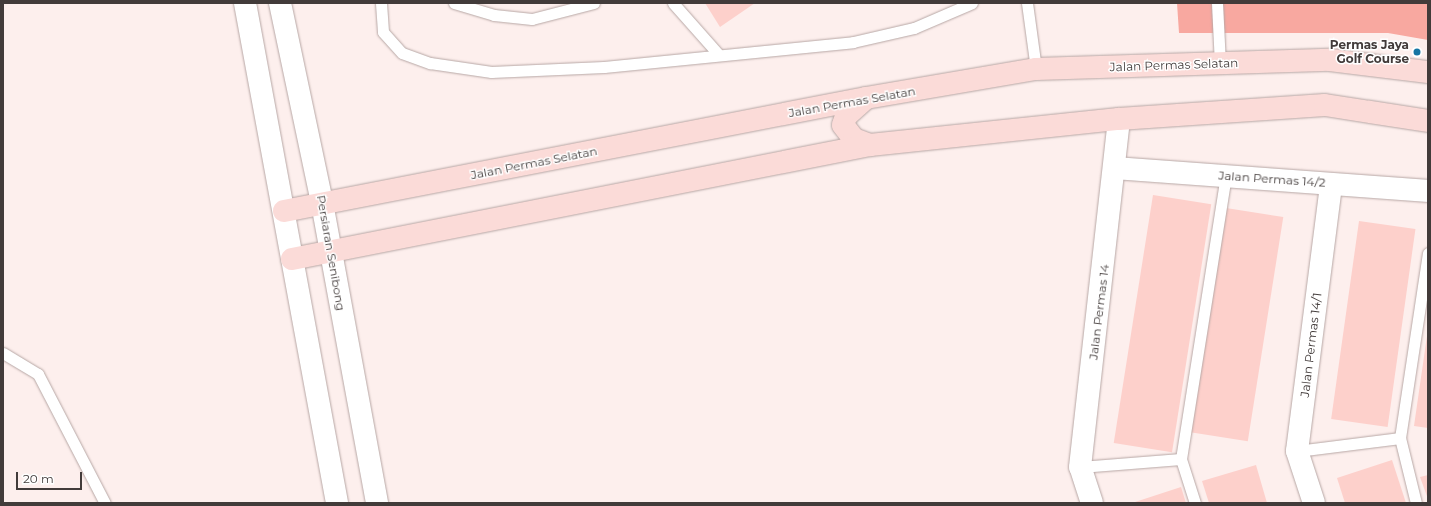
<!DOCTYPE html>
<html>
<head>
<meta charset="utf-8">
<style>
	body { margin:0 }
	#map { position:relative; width:1431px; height:506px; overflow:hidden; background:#fdefed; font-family:Montserrat,sans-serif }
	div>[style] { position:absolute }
	.green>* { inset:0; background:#f8a8a0 }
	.building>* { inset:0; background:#fdd0cb; transform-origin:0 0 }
	.roads { filter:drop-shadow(0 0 1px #b7a7a5) drop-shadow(0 0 1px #b7a7a5) }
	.lane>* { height:11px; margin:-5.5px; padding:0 5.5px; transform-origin:5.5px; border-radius:5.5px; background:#fff }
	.street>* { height:22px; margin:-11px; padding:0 11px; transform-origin:11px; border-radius:11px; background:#fff }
	.primary>* { height:22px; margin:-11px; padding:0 11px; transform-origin:11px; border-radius:11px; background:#fbdbd8 }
	.dots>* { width:11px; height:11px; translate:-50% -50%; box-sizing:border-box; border:2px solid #fff; border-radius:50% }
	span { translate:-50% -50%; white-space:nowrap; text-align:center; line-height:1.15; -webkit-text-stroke:3px #fff; paint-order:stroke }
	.poi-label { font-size:12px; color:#423b3a; font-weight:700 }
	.right { translate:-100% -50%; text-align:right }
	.street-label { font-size:12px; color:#423b3a }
	.frame { position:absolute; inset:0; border:4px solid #423b3a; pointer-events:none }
	.scale { position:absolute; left:16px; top:472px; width:66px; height:18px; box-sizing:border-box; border:2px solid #423b3a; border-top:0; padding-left:5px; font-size:12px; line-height:14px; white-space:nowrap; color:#423b3a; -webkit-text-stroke:3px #fff; paint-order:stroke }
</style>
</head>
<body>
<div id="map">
	<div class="green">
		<div style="clip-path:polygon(1177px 3px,1428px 3px,1428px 40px,1388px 33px,1179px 33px)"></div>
	</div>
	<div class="building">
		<div style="clip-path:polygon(705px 3px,755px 3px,720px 27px)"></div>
		<div style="left:1153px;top:195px;width:59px;height:251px;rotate:9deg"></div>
		<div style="left:1226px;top:208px;width:58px;height:227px;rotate:9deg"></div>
		<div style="left:1359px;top:221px;width:57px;height:200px;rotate:8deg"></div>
		<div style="clip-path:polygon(1428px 329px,1428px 428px,1414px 426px)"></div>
		<div style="clip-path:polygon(1392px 460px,1406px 503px,1345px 503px,1337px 478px)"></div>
		<div style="clip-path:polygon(1256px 465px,1267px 503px,1209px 503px,1202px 481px)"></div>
		<div style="clip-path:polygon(1428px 475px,1428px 499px,1420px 477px)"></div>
		<div style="clip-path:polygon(1181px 487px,1186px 503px,1132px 503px)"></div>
	</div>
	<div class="roads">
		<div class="lane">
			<div style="left:381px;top:3px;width:29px;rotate:86deg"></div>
			<div style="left:383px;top:32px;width:28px;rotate:48deg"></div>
			<div style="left:402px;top:53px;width:30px;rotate:20deg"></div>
			<div style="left:430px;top:63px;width:62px;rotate:8.4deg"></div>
			<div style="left:491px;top:72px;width:113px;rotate:-2.5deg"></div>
			<div style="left:604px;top:67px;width:250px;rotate:-5.7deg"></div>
			<div style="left:853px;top:42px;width:63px;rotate:-12.9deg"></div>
			<div style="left:914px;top:28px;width:63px;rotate:-23.3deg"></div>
			<div style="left:454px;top:3px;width:42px;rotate:16.7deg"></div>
			<div style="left:494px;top:15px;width:38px;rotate:6deg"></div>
			<div style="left:532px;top:19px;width:64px;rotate:-14.5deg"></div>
			<div style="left:673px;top:3px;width:69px;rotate:48.5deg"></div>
			<div style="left:1027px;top:3px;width:67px;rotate:82.2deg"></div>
			<div style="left:1217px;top:3px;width:61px;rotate:87.2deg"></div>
			<div style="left:3px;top:353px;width:41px;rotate:31deg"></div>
			<div style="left:38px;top:374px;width:145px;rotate:62.6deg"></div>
			<div style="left:1297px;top:451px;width:104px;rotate:-7.2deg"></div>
			<div style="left:1080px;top:467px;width:101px;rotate:-4.5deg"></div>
			<div style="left:1195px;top:503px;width:46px;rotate:-107.7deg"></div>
			<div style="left:1181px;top:459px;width:287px;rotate:-81deg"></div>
			<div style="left:1416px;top:503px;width:67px;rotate:-103.8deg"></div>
			<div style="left:1400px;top:438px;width:187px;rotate:-81.4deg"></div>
		</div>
		<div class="street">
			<div style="left:245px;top:3px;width:508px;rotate:79.57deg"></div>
			<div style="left:280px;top:3px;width:204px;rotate:78.1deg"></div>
			<div style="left:322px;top:203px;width:305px;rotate:79.6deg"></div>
			<div style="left:1115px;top:168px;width:314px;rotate:4.2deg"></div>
			<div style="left:1092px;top:503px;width:38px;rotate:-108deg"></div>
			<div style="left:1080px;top:467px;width:350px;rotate:-83.6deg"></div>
			<div style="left:1314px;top:503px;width:55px;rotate:-108.1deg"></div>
			<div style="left:1297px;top:451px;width:269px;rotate:-82.7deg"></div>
		</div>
		<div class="primary">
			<div style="left:866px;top:98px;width:27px;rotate:138deg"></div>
			<div style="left:846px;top:116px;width:9px;rotate:108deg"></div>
			<div style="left:843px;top:125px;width:18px;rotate:52deg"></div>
			<div style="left:854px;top:139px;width:17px;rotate:21deg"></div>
			<div style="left:284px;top:211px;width:593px;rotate:-10.99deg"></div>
			<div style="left:866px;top:98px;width:172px;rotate:-9.7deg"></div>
			<div style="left:1036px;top:69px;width:294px;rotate:-1.8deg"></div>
			<div style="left:1330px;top:60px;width:99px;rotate:7deg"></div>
			<div style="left:292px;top:259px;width:589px;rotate:-11.16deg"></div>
			<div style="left:870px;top:145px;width:250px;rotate:-6deg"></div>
			<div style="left:1119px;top:119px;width:206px;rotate:-3.9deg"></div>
			<div style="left:1325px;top:105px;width:104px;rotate:8.8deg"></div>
		</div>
	</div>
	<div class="dots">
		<div style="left:1417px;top:52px;background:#1575a3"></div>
	</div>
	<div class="poi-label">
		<span class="right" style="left:1409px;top:52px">Permas Jaya<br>Golf Course</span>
	</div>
	<div class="street-label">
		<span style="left:1174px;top:65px;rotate:-2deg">Jalan Permas Selatan</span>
		<span style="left:852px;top:102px;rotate:-10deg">Jalan Permas Selatan</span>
		<span style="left:534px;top:163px;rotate:-11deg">Jalan Permas Selatan</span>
		<span style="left:1272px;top:179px;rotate:4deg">Jalan Permas 14/2</span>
		<span style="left:331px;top:253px;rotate:80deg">Persiaran Senibong</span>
		<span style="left:1099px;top:312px;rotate:-83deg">Jalan Permas 14</span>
		<span style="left:1311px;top:345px;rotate:-83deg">Jalan Permas 14/1</span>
	</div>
	<div class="frame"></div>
	<div class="scale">20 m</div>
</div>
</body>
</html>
